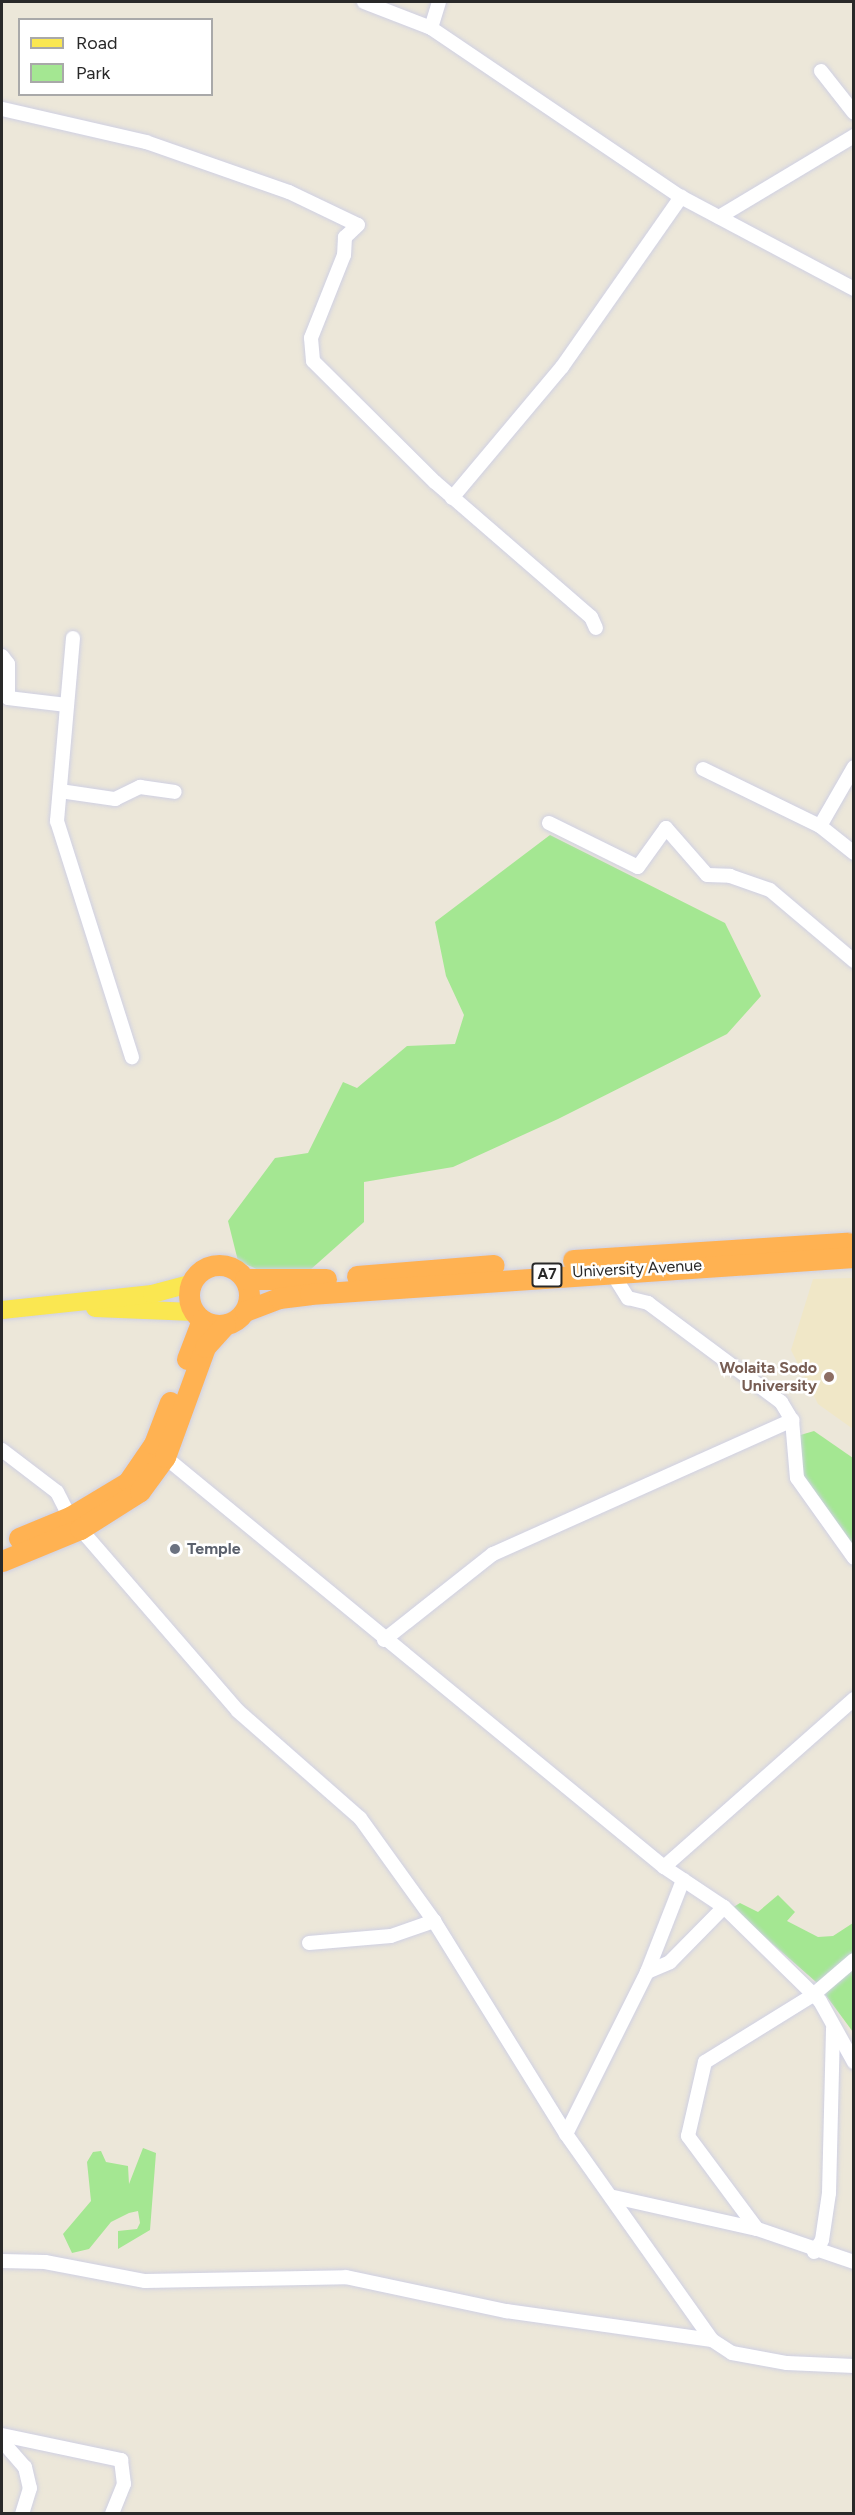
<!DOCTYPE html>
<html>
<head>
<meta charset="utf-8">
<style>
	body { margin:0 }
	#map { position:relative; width:855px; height:2515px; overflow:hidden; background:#ece7d9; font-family:Figtree,sans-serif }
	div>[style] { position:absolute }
	.education>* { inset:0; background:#f0e7c7 }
	.green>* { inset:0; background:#a4e792 }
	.roads { filter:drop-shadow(0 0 2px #cfd0e3) drop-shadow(0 0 2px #cfd0e3) }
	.minor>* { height:14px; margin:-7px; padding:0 7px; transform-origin:7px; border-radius:7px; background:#fff }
	.major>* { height:18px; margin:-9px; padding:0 9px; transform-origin:9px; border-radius:9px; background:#fae751 }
	.highway>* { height:21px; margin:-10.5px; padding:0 10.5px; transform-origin:10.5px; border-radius:10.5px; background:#ffb252 }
	.highway>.ring { margin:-10.5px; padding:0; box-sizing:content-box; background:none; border:21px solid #ffb252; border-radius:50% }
	.dots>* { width:16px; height:16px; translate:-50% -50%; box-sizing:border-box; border:3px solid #fff; border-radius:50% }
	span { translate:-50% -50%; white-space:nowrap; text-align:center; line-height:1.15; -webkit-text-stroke:5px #fff; paint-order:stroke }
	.shield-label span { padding:2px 4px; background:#fff; border:2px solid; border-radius:4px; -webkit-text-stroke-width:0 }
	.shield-label { font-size:15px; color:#292929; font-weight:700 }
	.street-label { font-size:16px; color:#292929 }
	.education-label { font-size:16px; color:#785e54; font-weight:700 }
	.right { translate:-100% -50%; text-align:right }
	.worship-label { font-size:16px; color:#5b616d; font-weight:700 }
	.left { translate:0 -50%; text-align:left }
	.frame { position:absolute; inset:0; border:3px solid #292929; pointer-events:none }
	.legend { position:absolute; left:18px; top:18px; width:195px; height:78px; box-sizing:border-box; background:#fff; border:2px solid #a9a9a9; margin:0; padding:8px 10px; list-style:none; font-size:18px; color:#292929 }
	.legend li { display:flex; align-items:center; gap:12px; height:30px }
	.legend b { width:30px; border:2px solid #a9a9a9 }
</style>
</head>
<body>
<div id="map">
	<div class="education">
		<div style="clip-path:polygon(853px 1278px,854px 1278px,853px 1429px,818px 1404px,791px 1350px,813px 1279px)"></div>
	</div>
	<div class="green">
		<div style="clip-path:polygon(550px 835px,725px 923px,761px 996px,727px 1034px,558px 1119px,453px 1167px,364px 1182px,364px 1222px,310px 1270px,268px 1274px,238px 1261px,228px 1221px,275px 1158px,308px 1153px,343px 1082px,357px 1088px,407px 1046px,455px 1044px,464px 1015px,446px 976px,435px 922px)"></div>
		<div style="clip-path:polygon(814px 1431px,853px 1458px,853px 1545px,804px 1483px,797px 1436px)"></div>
		<div style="clip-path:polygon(778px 1895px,795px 1912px,787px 1921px,818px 1937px,833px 1936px,853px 1923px,853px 2032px,816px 1982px,732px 1908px,740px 1903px,758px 1912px)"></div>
		<div style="clip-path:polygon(143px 2148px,156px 2153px,150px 2230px,118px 2249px,118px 2231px,137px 2229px,140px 2223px,138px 2211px,129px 2213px,111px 2222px,89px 2249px,72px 2253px,63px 2234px,91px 2201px,87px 2162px,93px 2152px,101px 2151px,106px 2162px,128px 2166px,129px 2184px)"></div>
	</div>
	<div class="roads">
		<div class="minor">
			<div style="left:364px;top:2px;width:72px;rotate:21.2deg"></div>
			<div style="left:431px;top:28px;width:302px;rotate:34.1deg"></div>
			<div style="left:681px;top:197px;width:196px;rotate:28deg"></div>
			<div style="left:431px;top:28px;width:27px;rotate:-73deg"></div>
			<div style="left:821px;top:71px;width:53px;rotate:51.8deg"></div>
			<div style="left:2px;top:109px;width:148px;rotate:12.9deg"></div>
			<div style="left:146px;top:142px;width:151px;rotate:19.3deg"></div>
			<div style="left:289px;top:192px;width:76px;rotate:25.6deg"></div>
			<div style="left:358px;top:225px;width:18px;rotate:137deg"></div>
			<div style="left:345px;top:237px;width:18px;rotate:93deg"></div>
			<div style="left:344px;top:255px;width:89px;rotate:111.7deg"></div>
			<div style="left:311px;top:338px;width:23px;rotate:85deg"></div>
			<div style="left:313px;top:361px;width:172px;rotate:44.8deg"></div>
			<div style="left:435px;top:482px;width:206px;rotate:40.9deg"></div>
			<div style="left:591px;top:617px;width:12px;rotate:66deg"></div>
			<div style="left:719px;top:217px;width:157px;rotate:-31deg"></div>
			<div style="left:452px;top:498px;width:171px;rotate:-50deg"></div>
			<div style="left:562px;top:367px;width:208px;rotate:-55deg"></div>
			<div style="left:73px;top:638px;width:184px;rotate:95deg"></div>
			<div style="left:57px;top:821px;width:248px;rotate:72.4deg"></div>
			<div style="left:2px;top:656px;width:10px;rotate:53deg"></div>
			<div style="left:8px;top:664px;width:34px;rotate:90deg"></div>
			<div style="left:8px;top:698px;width:59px;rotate:6.8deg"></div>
			<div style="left:854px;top:767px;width:68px;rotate:120deg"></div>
			<div style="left:820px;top:826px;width:43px;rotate:38.5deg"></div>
			<div style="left:703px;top:769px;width:130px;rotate:26deg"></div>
			<div style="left:60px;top:791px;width:56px;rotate:8.3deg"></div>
			<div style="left:115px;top:799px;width:28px;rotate:-26deg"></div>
			<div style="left:140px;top:787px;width:35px;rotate:8deg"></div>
			<div style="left:549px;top:823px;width:99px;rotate:26.3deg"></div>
			<div style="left:638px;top:867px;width:48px;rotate:-54.3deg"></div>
			<div style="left:666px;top:828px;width:62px;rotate:48.9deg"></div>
			<div style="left:707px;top:875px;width:23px;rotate:2deg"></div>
			<div style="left:730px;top:876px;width:42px;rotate:19.3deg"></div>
			<div style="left:770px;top:890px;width:110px;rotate:40.2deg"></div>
			<div style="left:609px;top:1268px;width:36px;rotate:58deg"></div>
			<div style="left:628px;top:1298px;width:21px;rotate:14deg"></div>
			<div style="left:648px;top:1303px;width:166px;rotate:36.7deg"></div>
			<div style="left:781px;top:1402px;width:21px;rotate:59deg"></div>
			<div style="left:792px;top:1420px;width:58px;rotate:85.1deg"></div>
			<div style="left:797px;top:1478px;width:98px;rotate:54.5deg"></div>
			<div style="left:2px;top:1450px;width:69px;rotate:37.4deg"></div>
			<div style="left:57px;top:1492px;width:28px;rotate:63deg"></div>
			<div style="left:70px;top:1517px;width:257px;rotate:49.1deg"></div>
			<div style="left:238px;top:1711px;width:162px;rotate:41.3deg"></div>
			<div style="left:360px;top:1818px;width:127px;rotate:54.3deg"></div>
			<div style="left:434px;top:1921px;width:251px;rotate:58.2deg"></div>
			<div style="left:566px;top:2134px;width:252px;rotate:54.7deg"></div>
			<div style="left:165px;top:1457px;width:646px;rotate:39.41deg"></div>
			<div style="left:664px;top:1867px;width:72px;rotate:33.7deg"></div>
			<div style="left:724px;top:1907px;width:134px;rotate:44.4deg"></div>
			<div style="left:820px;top:2001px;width:70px;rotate:60.9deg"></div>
			<div style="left:384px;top:1640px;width:139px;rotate:-38.3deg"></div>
			<div style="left:493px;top:1554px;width:328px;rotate:-24.1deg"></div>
			<div style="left:664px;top:1867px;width:254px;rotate:-41.5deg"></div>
			<div style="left:309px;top:1943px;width:82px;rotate:-4.9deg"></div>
			<div style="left:391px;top:1936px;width:46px;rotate:-19.2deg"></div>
			<div style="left:647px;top:1972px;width:25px;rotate:-23deg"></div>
			<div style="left:670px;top:1962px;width:77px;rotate:-45.5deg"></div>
			<div style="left:566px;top:2134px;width:181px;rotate:-63.4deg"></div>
			<div style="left:647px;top:1972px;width:99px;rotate:-68.6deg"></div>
			<div style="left:614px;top:2197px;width:147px;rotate:12.6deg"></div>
			<div style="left:757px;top:2229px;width:102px;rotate:18.8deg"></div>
			<div style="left:757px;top:2229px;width:116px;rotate:-126.6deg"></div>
			<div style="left:688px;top:2136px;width:76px;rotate:-77.1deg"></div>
			<div style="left:705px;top:2062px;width:127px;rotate:-31.8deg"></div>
			<div style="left:813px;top:1995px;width:54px;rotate:-40.5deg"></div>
			<div style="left:814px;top:2252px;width:14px;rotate:-56deg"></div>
			<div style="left:822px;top:2240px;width:48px;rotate:-81.5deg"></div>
			<div style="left:829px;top:2193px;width:165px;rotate:-88.6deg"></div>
			<div style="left:2px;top:2261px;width:43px;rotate:1.3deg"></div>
			<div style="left:45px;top:2262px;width:102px;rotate:10.8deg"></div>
			<div style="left:145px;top:2281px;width:201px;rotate:-1.1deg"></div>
			<div style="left:346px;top:2277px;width:164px;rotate:12deg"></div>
			<div style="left:506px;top:2311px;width:208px;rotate:8deg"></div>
			<div style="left:712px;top:2340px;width:24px;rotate:33deg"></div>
			<div style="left:732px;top:2353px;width:56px;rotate:10.3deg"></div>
			<div style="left:787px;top:2363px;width:67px;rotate:2.6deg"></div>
			<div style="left:2px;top:2435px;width:122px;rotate:11.9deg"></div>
			<div style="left:121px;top:2460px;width:24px;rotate:83deg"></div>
			<div style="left:124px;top:2484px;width:32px;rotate:112deg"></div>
			<div style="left:2px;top:2441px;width:35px;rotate:49deg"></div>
			<div style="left:25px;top:2467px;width:22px;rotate:77deg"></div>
			<div style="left:30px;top:2488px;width:27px;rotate:107deg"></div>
		</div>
		<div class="major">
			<div style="left:95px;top:1308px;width:99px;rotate:2.3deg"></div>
			<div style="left:2px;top:1310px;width:151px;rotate:-6.1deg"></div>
			<div style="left:152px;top:1294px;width:39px;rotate:-15deg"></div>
		</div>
		<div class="highway">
			<div style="left:573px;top:1260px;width:275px;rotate:-3.6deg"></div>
			<div class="ring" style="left:189px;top:1265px;width:39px;height:39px"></div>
			<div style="left:357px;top:1276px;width:137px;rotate:-4.6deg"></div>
			<div style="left:245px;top:1279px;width:81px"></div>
			<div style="left:245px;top:1311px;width:36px;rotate:-21deg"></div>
			<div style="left:279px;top:1298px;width:31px;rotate:-7deg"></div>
			<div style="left:310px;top:1294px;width:545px;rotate:-3.89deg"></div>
			<div style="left:187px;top:1359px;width:42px;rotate:-69deg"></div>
			<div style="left:19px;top:1538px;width:55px;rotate:-22.4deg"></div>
			<div style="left:70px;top:1517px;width:68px;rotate:-31.1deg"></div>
			<div style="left:128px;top:1482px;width:46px;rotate:-55.6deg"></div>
			<div style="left:154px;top:1444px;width:45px;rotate:-69.1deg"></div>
			<div style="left:2px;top:1561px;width:84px;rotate:-22.3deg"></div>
			<div style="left:80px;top:1529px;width:71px;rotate:-32.3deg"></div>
			<div style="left:140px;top:1491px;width:42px;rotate:-53.7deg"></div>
			<div style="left:165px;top:1457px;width:117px;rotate:-70deg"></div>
			<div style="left:205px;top:1347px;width:30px;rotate:-48deg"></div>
		</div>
	</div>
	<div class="dots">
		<div style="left:829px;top:1377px;background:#8d6e63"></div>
		<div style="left:175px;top:1549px;background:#6b7280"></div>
	</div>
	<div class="shield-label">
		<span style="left:547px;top:1275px">A7</span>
	</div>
	<div class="street-label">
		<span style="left:637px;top:1269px;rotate:-3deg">University Avenue</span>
	</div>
	<div class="education-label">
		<span class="right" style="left:817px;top:1377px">Wolaita Sodo<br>University</span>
	</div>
	<div class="worship-label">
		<span class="left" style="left:187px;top:1549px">Temple</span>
	</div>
	<div class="frame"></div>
	<ul class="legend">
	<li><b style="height:8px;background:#fae751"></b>Road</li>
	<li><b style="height:16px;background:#a4e792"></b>Park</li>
	</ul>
</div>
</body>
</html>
